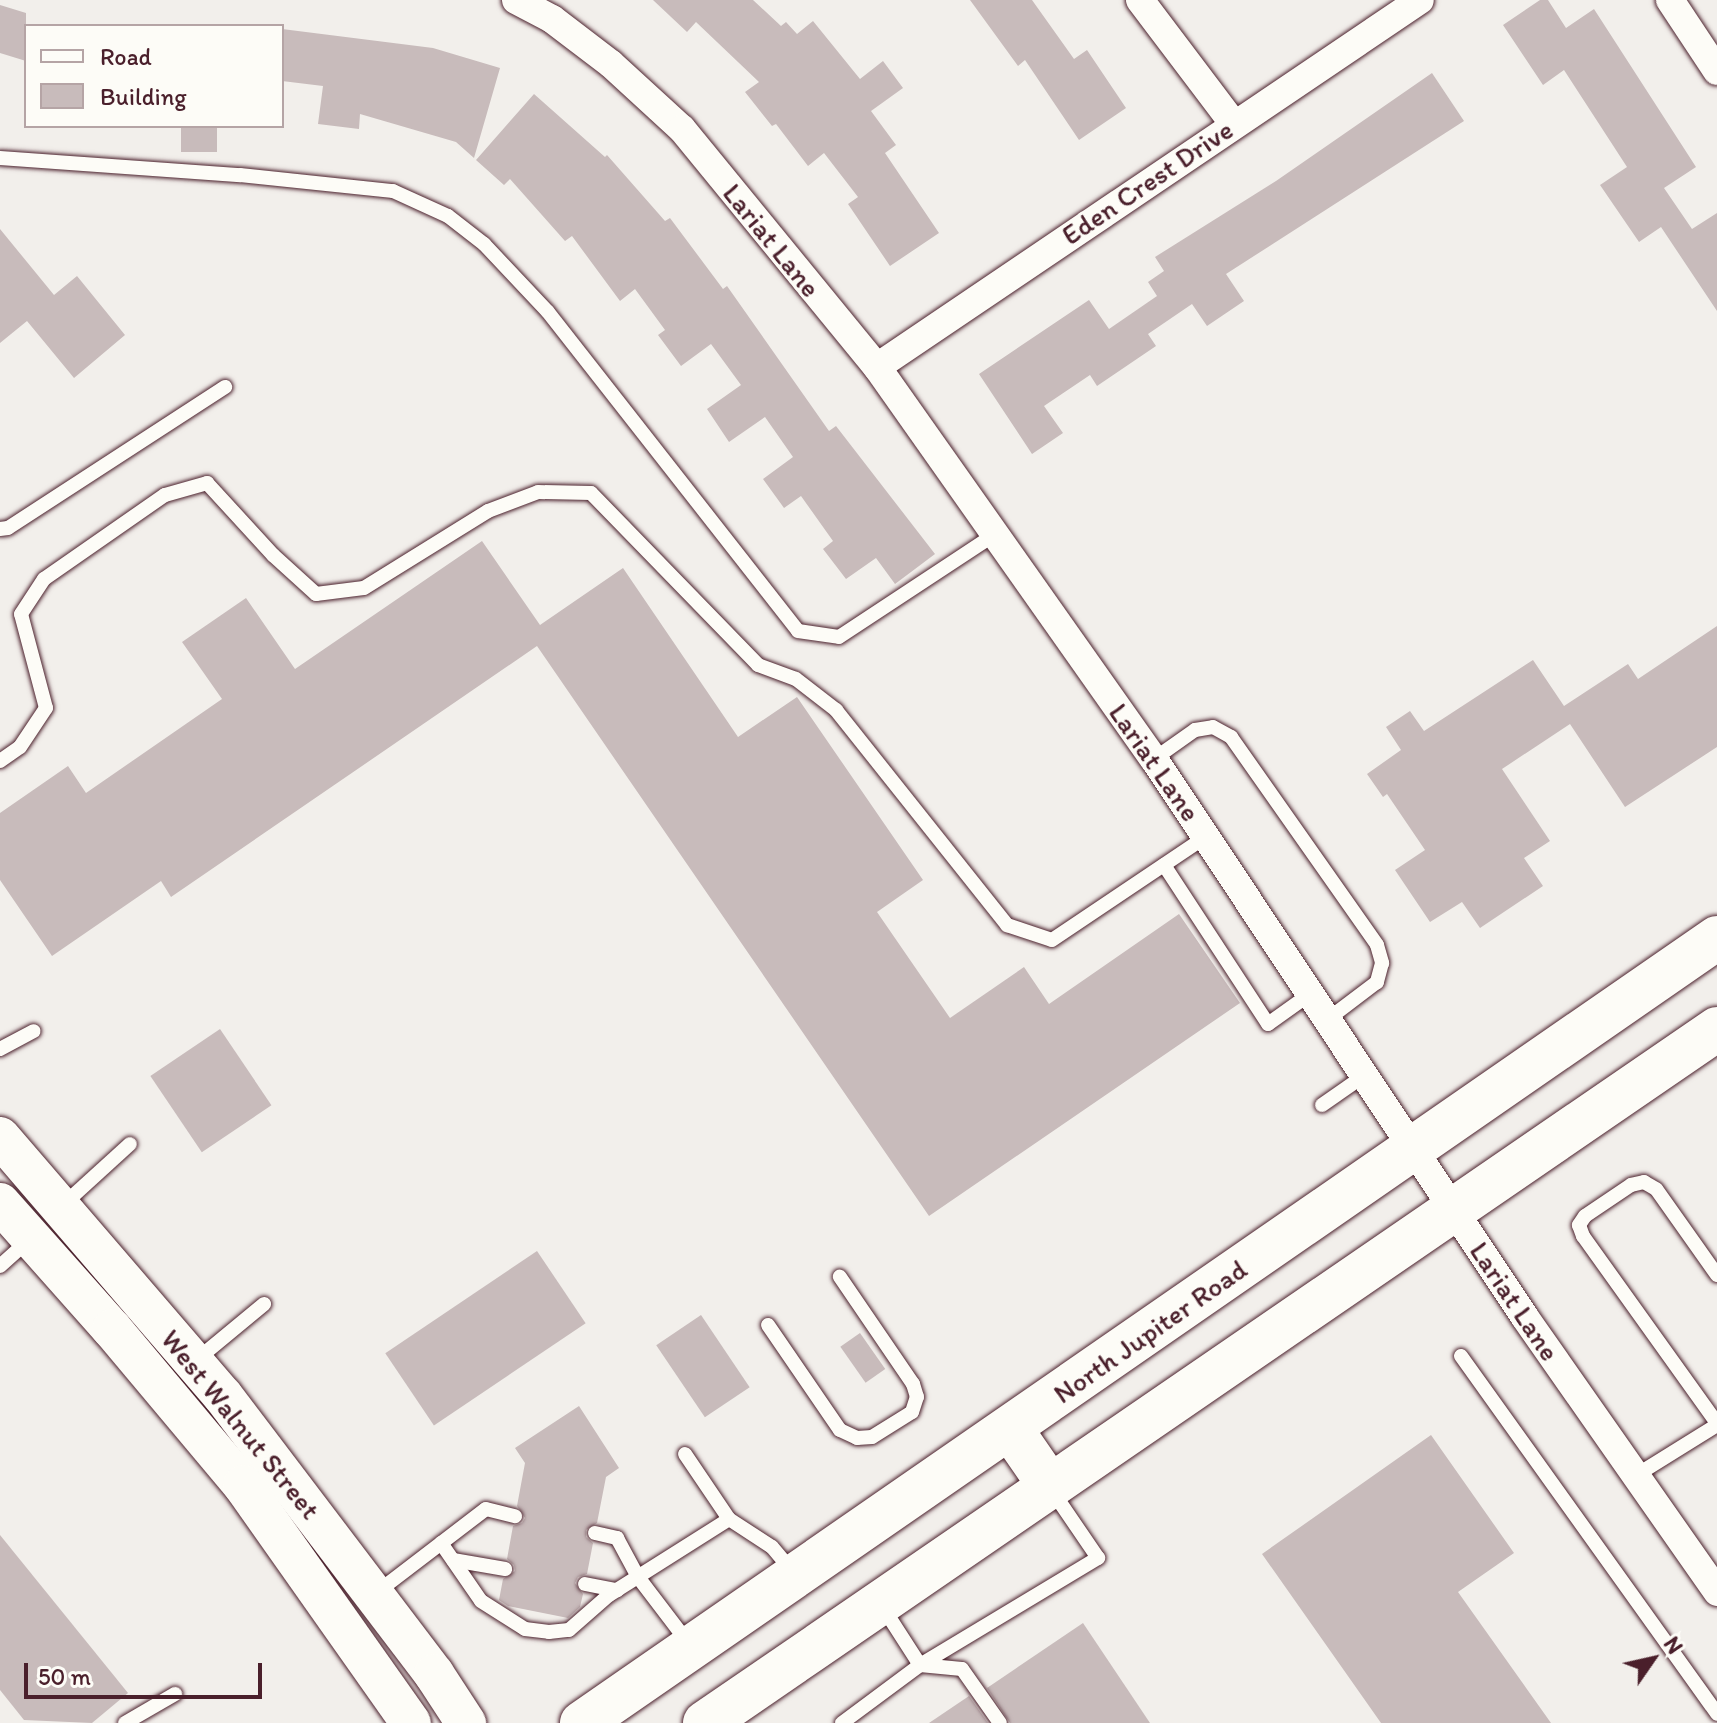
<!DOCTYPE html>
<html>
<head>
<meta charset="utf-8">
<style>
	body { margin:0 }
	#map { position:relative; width:1717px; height:1723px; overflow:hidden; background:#f2efeb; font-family:Itim,sans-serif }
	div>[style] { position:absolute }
	.building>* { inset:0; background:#c8bbbb; transform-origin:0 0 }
	.roads { filter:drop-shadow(0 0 2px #4a1f2b) drop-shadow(0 0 2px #4a1f2b) }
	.lane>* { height:14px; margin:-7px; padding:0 7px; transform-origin:7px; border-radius:7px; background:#fdfcf7 }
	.street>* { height:28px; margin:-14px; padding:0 14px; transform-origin:14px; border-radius:14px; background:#fdfcf7 }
	.secondary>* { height:40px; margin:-20px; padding:0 20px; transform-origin:20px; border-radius:20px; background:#fdfcf7 }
	.primary>* { height:44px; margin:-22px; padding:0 22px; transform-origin:22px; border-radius:22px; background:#fdfcf7 }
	span { translate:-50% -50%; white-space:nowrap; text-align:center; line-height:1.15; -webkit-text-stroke:6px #fdfcf7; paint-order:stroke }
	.street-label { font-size:28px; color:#4a1f2b }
	.legend { position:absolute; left:24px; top:24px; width:260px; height:104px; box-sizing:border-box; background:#fdfcf7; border:2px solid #b5a4a5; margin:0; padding:10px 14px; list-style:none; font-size:24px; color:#4a1f2b }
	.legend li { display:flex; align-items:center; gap:16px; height:40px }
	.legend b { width:40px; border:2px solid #b5a4a5 }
	.north { position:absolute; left:1613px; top:1619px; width:80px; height:80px; -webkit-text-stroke:6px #fdfcf7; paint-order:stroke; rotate:56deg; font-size:22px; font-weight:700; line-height:32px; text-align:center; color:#4a1f2b }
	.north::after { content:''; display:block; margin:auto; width:28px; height:36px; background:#4a1f2b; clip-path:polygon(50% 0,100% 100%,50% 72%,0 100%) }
	.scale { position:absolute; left:24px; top:1663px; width:238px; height:36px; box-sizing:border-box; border:4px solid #4a1f2b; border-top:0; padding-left:10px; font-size:24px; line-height:28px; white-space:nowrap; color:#4a1f2b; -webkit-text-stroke:6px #fdfcf7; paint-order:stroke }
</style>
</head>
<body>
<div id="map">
	<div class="building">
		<div style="clip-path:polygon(653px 0,753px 0,781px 26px,786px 22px,797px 34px,813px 21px,860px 79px,883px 61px,903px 88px,871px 111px,896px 145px,885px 153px,939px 233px,890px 266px,848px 204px,858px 197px,824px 153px,808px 166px,776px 124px,772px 126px,745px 92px,759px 82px,696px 22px,687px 32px)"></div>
		<div style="clip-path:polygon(970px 0,1032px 0,1074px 59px,1087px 50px,1126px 108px,1079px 140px,1025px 60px,1018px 66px)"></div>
		<div style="clip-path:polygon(1540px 0,1548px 0,1566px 28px,1594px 9px,1696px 167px,1664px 188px,1692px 229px,1717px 213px,1717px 311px,1661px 227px,1639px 242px,1600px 185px,1627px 167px,1564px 70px,1543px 85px,1503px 25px)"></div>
		<div style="clip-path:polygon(0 5px,26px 13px,26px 61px,0 53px)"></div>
		<div style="clip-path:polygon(282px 29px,433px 48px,500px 68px,474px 158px,456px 142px,360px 114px,359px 129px,318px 124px,323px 86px,282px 81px)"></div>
		<div style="clip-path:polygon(1432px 73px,1464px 121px,1226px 274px,1244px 301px,1207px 326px,1192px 304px,1148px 334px,1156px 346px,1097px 386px,1090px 375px,1044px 406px,1063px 433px,1032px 454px,979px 374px,1089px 300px,1109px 329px,1157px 296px,1148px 282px,1164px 271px,1155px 257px,1276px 181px)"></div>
		<div style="clip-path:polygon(534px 94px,605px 157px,607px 155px,665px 221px,670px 218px,723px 289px,727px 286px,829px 431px,836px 426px,935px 554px,895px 584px,876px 558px,846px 579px,823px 549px,833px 541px,801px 496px,784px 508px,763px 479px,793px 457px,765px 417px,729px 442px,707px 409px,741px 385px,711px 344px,681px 366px,658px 335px,665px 330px,635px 289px,620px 301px,572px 236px,565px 241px,510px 179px,504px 185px,476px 160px)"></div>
		<div style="left:181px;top:126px;width:36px;height:26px"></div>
		<div style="clip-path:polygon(0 229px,54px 295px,77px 276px,125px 335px,74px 378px,27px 321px,0 343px)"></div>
		<div style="clip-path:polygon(482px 541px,540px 625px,623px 568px,738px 737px,797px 697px,923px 880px,877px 912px,950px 1018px,1024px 967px,1049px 1004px,1179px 914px,1240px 1003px,929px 1216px,537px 646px,171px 897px,161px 881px,52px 956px,0 880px,0 813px,68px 766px,86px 793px,222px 699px,182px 642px,246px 598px,295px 669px)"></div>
		<div style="clip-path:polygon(1717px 626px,1717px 747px,1625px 807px,1570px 724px,1502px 769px,1550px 841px,1524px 858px,1543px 886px,1480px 928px,1462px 902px,1430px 922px,1395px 870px,1425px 850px,1387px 794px,1383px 797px,1367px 774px,1401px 750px,1386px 727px,1410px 711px,1424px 731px,1533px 660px,1564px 706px,1628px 664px,1638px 679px)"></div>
		<div style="left:220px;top:1029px;width:92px;height:84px;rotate:56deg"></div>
		<div style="left:537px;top:1251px;width:87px;height:183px;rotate:56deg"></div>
		<div style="left:701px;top:1315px;width:87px;height:54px;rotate:56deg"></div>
		<div style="left:860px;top:1333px;width:44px;height:24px;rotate:55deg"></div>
		<div style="clip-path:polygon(579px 1406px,619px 1468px,606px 1477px,597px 1523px,586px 1530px,586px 1537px,593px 1543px,587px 1574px,578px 1577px,575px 1583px,583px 1594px,580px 1607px,568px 1618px,508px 1606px,499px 1600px,503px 1579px,515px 1571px,514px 1565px,507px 1559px,513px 1526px,522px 1523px,525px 1518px,517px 1506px,525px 1463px,515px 1448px)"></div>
		<div style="clip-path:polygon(1431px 1435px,1514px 1553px,1458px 1592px,1551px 1723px,1381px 1723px,1262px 1554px)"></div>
		<div style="clip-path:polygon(0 1535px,128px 1693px,92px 1723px,24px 1720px,0 1690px)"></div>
		<div style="clip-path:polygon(1083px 1623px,1150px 1723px,1010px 1723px,987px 1688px)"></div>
		<div style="clip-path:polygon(969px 1696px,988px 1723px,929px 1723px)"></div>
	</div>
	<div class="roads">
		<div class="lane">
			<div style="left:0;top:158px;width:241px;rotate:4.1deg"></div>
			<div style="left:240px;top:175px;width:154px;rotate:6deg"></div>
			<div style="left:393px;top:191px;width:60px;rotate:24.4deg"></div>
			<div style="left:448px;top:216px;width:46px;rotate:37.9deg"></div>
			<div style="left:484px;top:244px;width:93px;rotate:46.7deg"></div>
			<div style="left:548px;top:312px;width:405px;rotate:51.9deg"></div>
			<div style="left:798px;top:631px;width:41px;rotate:8.3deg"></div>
			<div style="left:839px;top:637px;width:187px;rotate:-33.4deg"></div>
			<div style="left:0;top:529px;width:8px;rotate:-7deg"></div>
			<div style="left:8px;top:528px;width:259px;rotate:-33deg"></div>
			<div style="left:1154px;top:759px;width:50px;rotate:-35.3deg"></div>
			<div style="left:1195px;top:730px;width:18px;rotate:-9deg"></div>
			<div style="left:1213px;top:727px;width:21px;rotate:29deg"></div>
			<div style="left:1231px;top:737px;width:254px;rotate:54.9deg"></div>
			<div style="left:1377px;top:945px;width:19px;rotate:74deg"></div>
			<div style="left:1382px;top:963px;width:20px;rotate:105deg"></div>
			<div style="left:1377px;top:982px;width:61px;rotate:142.9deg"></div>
			<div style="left:0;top:761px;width:24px;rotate:-35deg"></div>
			<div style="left:20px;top:747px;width:47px;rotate:-56.3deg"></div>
			<div style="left:46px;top:708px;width:97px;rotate:-104.9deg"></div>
			<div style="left:21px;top:614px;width:42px;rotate:-56.7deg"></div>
			<div style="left:44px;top:579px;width:147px;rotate:-34.8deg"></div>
			<div style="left:165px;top:495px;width:44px;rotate:-15.9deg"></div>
			<div style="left:207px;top:483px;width:98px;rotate:47.5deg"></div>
			<div style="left:273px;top:555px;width:58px;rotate:42.2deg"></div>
			<div style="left:316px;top:594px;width:48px;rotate:-7.1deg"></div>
			<div style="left:364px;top:588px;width:146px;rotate:-31.8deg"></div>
			<div style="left:488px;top:511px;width:53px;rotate:-20.8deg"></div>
			<div style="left:538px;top:492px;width:53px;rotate:1.1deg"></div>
			<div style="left:591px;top:493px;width:240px;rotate:45.8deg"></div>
			<div style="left:758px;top:665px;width:40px;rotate:20.2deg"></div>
			<div style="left:796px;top:679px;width:51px;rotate:37.8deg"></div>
			<div style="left:836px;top:710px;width:275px;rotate:51.5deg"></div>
			<div style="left:1007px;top:925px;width:47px;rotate:18.4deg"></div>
			<div style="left:1052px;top:940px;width:187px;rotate:-33.9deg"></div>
			<div style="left:1164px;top:865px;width:190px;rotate:56.8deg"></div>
			<div style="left:1268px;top:1024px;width:52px;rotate:-35.5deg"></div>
			<div style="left:0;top:1049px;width:38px;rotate:-28deg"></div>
			<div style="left:1322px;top:1105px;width:52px;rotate:-34.9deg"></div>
			<div style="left:64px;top:1204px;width:89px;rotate:-42.3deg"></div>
			<div style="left:0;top:1266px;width:40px;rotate:-42deg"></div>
			<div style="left:1717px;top:1275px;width:105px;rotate:-125.3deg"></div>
			<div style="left:1656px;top:1189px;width:14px;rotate:-150deg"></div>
			<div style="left:1644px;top:1182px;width:13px;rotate:167deg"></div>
			<div style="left:1631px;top:1185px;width:55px;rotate:146deg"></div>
			<div style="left:1585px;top:1216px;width:11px;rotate:124deg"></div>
			<div style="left:1579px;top:1225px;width:12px;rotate:70deg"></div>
			<div style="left:1583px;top:1236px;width:230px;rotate:54.4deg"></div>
			<div style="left:768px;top:1325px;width:127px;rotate:55.6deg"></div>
			<div style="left:840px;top:1430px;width:19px;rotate:25deg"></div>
			<div style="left:857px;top:1438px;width:15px;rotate:-4deg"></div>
			<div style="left:872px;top:1437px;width:47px;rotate:-32deg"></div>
			<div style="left:912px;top:1412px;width:16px;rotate:-72deg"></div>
			<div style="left:917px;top:1397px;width:14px;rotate:-107deg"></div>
			<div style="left:913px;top:1384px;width:130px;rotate:-124.3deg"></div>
			<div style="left:1461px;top:1356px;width:440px;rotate:54.4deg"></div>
			<div style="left:194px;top:1362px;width:91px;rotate:-39.6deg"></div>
			<div style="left:685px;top:1454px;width:78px;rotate:55.9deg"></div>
			<div style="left:729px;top:1519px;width:51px;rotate:33.1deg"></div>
			<div style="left:772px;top:1547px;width:34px;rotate:50deg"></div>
			<div style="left:1635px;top:1476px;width:97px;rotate:-31.9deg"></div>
			<div style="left:595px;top:1533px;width:23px;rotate:13deg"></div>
			<div style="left:617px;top:1538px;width:44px;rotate:61.7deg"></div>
			<div style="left:638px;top:1577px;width:84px;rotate:52.7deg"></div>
			<div style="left:441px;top:1543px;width:70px;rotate:55.4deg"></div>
			<div style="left:481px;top:1601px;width:52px;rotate:32.5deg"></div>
			<div style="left:525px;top:1629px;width:24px;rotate:7deg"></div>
			<div style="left:549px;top:1632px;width:20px;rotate:-6deg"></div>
			<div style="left:569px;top:1630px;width:53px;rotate:-41.2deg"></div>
			<div style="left:609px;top:1595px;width:142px;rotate:-32.3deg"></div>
			<div style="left:453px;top:1560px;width:53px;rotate:9.8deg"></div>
			<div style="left:585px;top:1584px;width:33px;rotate:11deg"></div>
			<div style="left:376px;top:1593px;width:138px;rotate:-37.4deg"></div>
			<div style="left:486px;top:1509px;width:30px;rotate:14deg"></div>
			<div style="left:882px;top:1606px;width:70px;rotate:57.2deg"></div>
			<div style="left:920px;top:1665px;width:42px;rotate:5.4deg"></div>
			<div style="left:962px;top:1669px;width:66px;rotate:54.9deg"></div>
			<div style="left:125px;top:1723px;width:58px;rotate:-30.1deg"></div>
			<div style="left:842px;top:1723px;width:97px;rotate:-36.6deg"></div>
			<div style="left:920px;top:1665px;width:208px;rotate:-31deg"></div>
			<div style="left:1098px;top:1558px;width:83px;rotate:-124.3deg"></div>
		</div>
		<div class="street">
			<div style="left:516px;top:0;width:41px;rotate:27.8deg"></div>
			<div style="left:552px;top:19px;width:74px;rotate:37.3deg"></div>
			<div style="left:611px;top:64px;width:96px;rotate:42.5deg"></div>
			<div style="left:682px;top:129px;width:308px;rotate:50.7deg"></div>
			<div style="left:877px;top:367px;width:480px;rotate:54.8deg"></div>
			<div style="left:1154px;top:759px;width:669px;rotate:56.4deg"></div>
			<div style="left:1524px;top:1316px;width:337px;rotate:55deg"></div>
			<div style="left:1140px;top:0;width:154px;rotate:52.9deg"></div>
			<div style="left:1670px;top:0;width:85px;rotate:56.5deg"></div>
			<div style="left:877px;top:367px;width:655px;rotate:-34.05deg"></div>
		</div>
		<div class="secondary">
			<div style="left:0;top:1137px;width:342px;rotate:49.3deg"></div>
			<div style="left:223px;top:1396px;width:349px;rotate:52.8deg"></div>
			<div style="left:434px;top:1674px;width:59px;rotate:56.9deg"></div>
			<div style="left:0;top:1203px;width:169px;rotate:48.4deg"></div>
			<div style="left:112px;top:1329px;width:204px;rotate:50deg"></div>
			<div style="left:243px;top:1485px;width:291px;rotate:54.8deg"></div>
		</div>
		<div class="primary">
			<div style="left:1010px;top:1428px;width:70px;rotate:55.4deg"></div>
			<div style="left:582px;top:1723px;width:1380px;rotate:-34.67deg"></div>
			<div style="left:705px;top:1723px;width:1227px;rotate:-34.44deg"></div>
		</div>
	</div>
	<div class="street-label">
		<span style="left:1147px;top:182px;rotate:-34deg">Eden Crest Drive</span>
		<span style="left:772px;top:240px;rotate:51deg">Lariat Lane</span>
		<span style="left:1155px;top:762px;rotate:55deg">Lariat Lane</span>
		<span style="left:1515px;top:1301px;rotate:56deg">Lariat Lane</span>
		<span style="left:1150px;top:1331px;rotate:-35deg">North Jupiter Road</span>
		<span style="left:241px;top:1424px;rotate:51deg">West Walnut Street</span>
	</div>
	<ul class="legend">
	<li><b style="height:10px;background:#fdfcf7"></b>Road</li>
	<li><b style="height:22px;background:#c8bbbb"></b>Building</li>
	</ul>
	<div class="north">N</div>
	<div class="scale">50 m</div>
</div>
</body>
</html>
